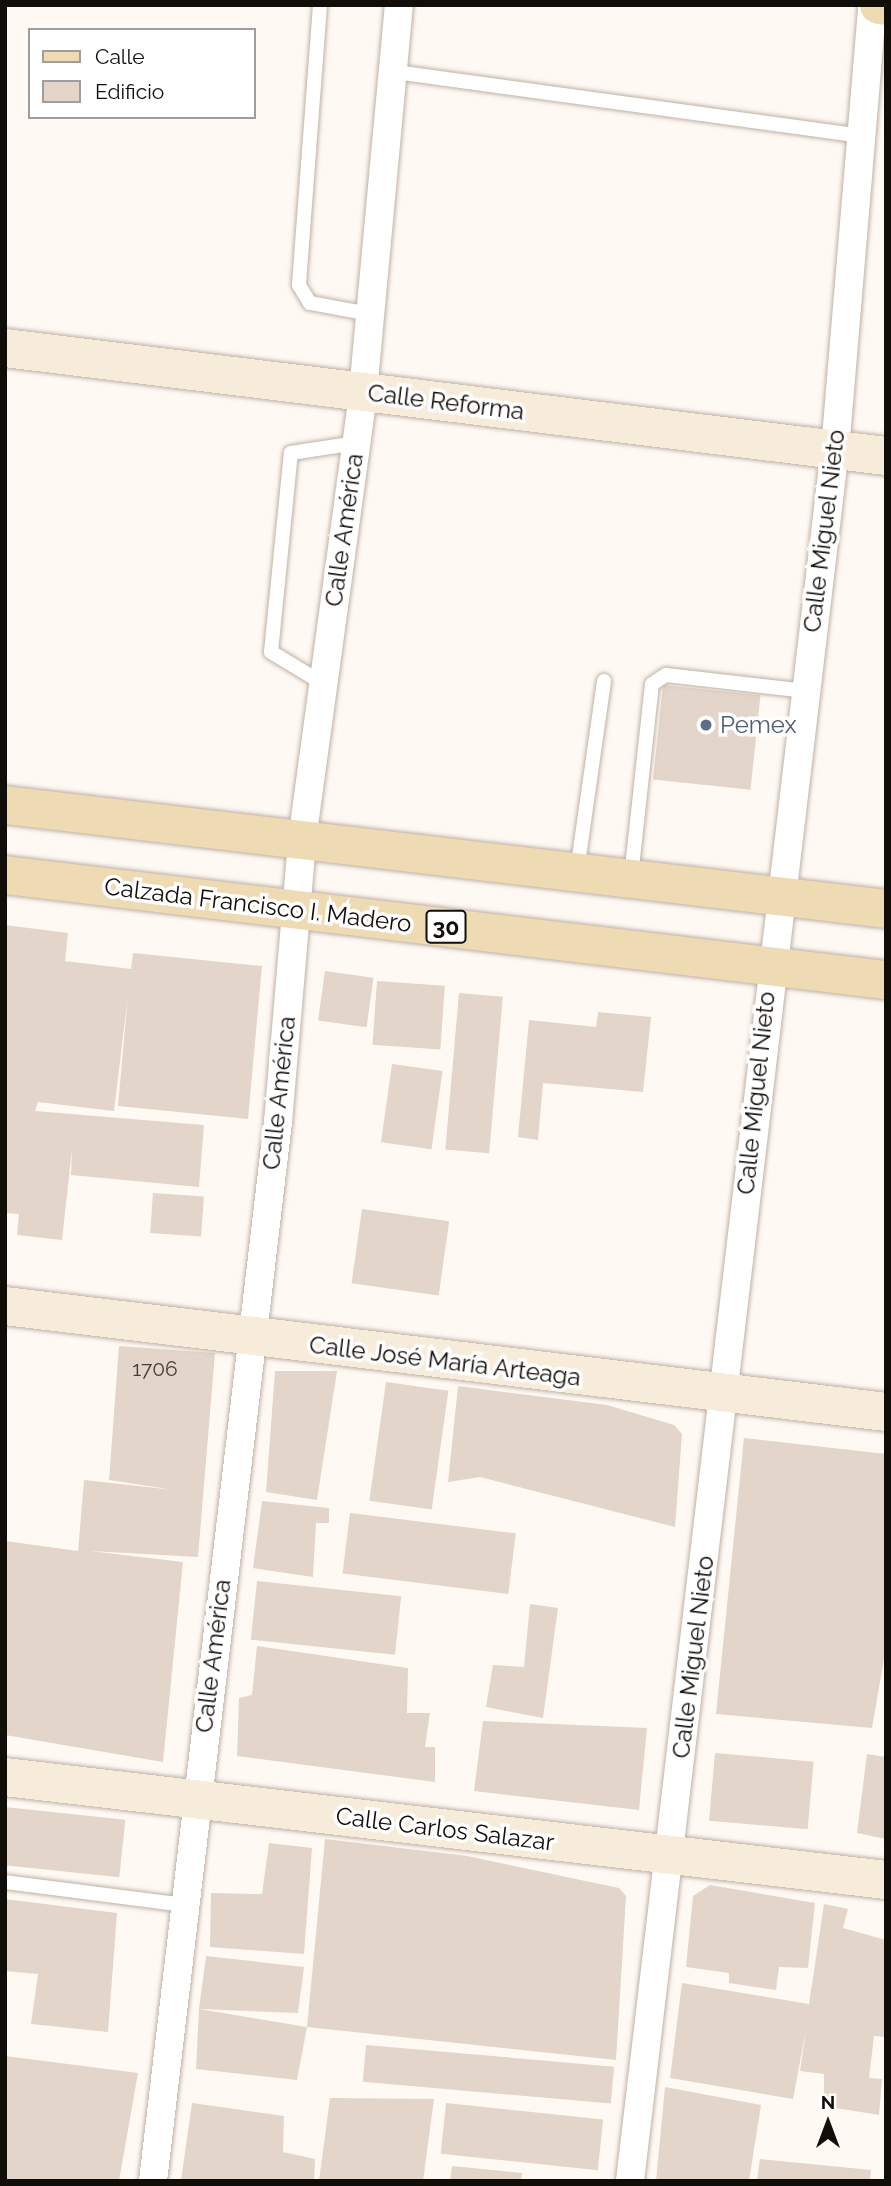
<!DOCTYPE html>
<html>
<head>
<meta charset="utf-8">
<style>
	body { margin:0 }
	#map { position:relative; width:891px; height:2186px; overflow:hidden; background:#fff9f4; font-family:Raleway,sans-serif }
	div>[style] { position:absolute }
	.building>* { inset:0; background:#e3d5c9; transform-origin:0 0 }
	.roads { filter:drop-shadow(0 0 2px #beb1a5) drop-shadow(0 0 2px #beb1a5) }
	.lane>* { height:14px; margin:-7px; padding:0 7px; transform-origin:7px; border-radius:7px; background:#fff }
	.street>* { height:28px; margin:-14px; padding:0 14px; transform-origin:14px; border-radius:14px; background:#fff }
	.secondary>* { height:38px; margin:-19px; padding:0 19px; transform-origin:19px; border-radius:19px; background:#f6ecd9 }
	.primary>* { height:38px; margin:-19px; padding:0 19px; transform-origin:19px; border-radius:19px; background:#eedab3 }
	.dots>* { width:19px; height:19px; translate:-50% -50%; box-sizing:border-box; border:4px solid #fff; border-radius:50% }
	span { translate:-50% -50%; white-space:nowrap; text-align:center; line-height:1.15; -webkit-text-stroke:7px #fff; paint-order:stroke }
	.number-label { font-size:21px; color:#463f39 }
	.number-label span { -webkit-text-stroke-width:0 }
	.shield-label span { padding:2px 5px; background:#fff; border:2px solid; border-radius:5px; -webkit-text-stroke-width:0 }
	.shield-label { font-size:23px; color:#110d09; font-weight:700 }
	.street-label { font-size:24px; color:#110d09 }
	.service-label { font-size:24px; color:#4e5e75 }
	.left { translate:0 -50%; text-align:left }
	.frame { position:absolute; inset:0; border:7px solid #110d09; pointer-events:none }
	.legend { position:absolute; left:28px; top:28px; width:228px; height:91px; box-sizing:border-box; background:#fff; border:2px solid #a09e9d; margin:0; padding:9px 12px; list-style:none; font-size:21px; color:#110d09 }
	.legend li { display:flex; align-items:center; gap:14px; height:35px }
	.legend b { width:35px; border:2px solid #a09e9d }
	.north { position:absolute; left:793px; top:2088px; width:70px; height:70px; -webkit-text-stroke:5px #fff; paint-order:stroke; rotate:0deg; font-size:19px; font-weight:700; line-height:28px; text-align:center; color:#110d09 }
	.north::after { content:''; display:block; margin:auto; width:24px; height:32px; background:#110d09; clip-path:polygon(50% 0,100% 100%,50% 72%,0 100%) }
</style>
</head>
<body>
<div id="map">
	<div class="building">
		<div style="left:663px;top:685px;width:98px;height:95px;rotate:6deg"></div>
		<div style="clip-path:polygon(5px 925px,68px 933px,65px 961px,131px 969px,133px 953px,262px 966px,248px 1119px,118px 1106px,128px 995px,114px 1111px,38px 1102px,35px 1111px,204px 1125px,199px 1187px,71px 1175px,72px 1149px,62px 1240px,17px 1235px,19px 1214px,5px 1213px)"></div>
		<div style="left:325px;top:971px;width:49px;height:50px;rotate:8deg"></div>
		<div style="left:377px;top:981px;width:68px;height:64px;rotate:4deg"></div>
		<div style="left:459px;top:993px;width:44px;height:157px;rotate:5deg"></div>
		<div style="clip-path:polygon(598px 1012px,651px 1017px,643px 1092px,543px 1083px,538px 1140px,518px 1137px,529px 1020px,596px 1027px)"></div>
		<div style="left:392px;top:1064px;width:51px;height:79px;rotate:8deg"></div>
		<div style="left:153px;top:1193px;width:51px;height:40px;rotate:4deg"></div>
		<div style="left:362px;top:1209px;width:88px;height:75px;rotate:8deg"></div>
		<div style="clip-path:polygon(119px 1346px,215px 1353px,198px 1557px,90px 1551px,183px 1562px,163px 1762px,5px 1735px,5px 1541px,78px 1551px,84px 1480px,174px 1490px,109px 1480px)"></div>
		<div style="clip-path:polygon(275px 1371px,337px 1371px,317px 1500px,266px 1492px)"></div>
		<div style="left:386px;top:1382px;width:63px;height:120px;rotate:8deg"></div>
		<div style="clip-path:polygon(458px 1386px,607px 1405px,674px 1425px,682px 1434px,675px 1527px,480px 1477px,448px 1482px)"></div>
		<div style="clip-path:polygon(744px 1438px,886px 1454px,886px 1647px,872px 1728px,716px 1714px)"></div>
		<div style="clip-path:polygon(262px 1501px,329px 1508px,329px 1523px,316px 1523px,313px 1577px,253px 1568px)"></div>
		<div style="left:350px;top:1513px;width:167px;height:61px;rotate:7deg"></div>
		<div style="left:257px;top:1581px;width:145px;height:59px;rotate:6deg"></div>
		<div style="clip-path:polygon(530px 1604px,558px 1608px,543px 1718px,486px 1707px,493px 1665px,524px 1667px)"></div>
		<div style="clip-path:polygon(257px 1646px,408px 1668px,407px 1713px,430px 1713px,425px 1747px,435px 1747px,435px 1782px,237px 1756px,239px 1698px,252px 1695px)"></div>
		<div style="clip-path:polygon(483px 1721px,647px 1728px,639px 1810px,474px 1791px)"></div>
		<div style="left:715px;top:1753px;width:99px;height:68px;rotate:5deg"></div>
		<div style="clip-path:polygon(867px 1754px,886px 1757px,886px 1839px,857px 1833px)"></div>
		<div style="left:5px;top:1807px;width:121px;height:58px;rotate:6deg"></div>
		<div style="clip-path:polygon(325px 1839px,467px 1856px,619px 1888px,626px 1896px,616px 2060px,307px 2027px)"></div>
		<div style="clip-path:polygon(269px 1843px,312px 1848px,304px 1954px,210px 1947px,211px 1893px,262px 1894px)"></div>
		<div style="clip-path:polygon(710px 1885px,815px 1903px,808px 1968px,779px 1967px,776px 1990px,729px 1983px,729px 1973px,686px 1967px,693px 1896px)"></div>
		<div style="clip-path:polygon(5px 1899px,117px 1913px,108px 2032px,31px 2024px,38px 1974px,5px 1971px)"></div>
		<div style="clip-path:polygon(824px 1904px,848px 1909px,843px 1928px,886px 1940px,886px 2037px,874px 2036px,869px 2078px,882px 2079px,879px 2115px,824px 2106px,824px 2074px,800px 2071px,806px 2030px,793px 2099px,670px 2078px,682px 1983px,809px 2004px)"></div>
		<div style="clip-path:polygon(206px 1956px,304px 1967px,298px 2013px,199px 2009px,307px 2027px,297px 2080px,196px 2069px,199px 2009px)"></div>
		<div style="left:366px;top:2045px;width:249px;height:37px;rotate:5deg"></div>
		<div style="clip-path:polygon(5px 2056px,138px 2073px,119px 2181px,5px 2181px)"></div>
		<div style="clip-path:polygon(665px 2087px,761px 2105px,749px 2181px,656px 2181px)"></div>
		<div style="clip-path:polygon(330px 2098px,434px 2099px,423px 2181px,319px 2181px)"></div>
		<div style="clip-path:polygon(192px 2103px,284px 2116px,283px 2152px,315px 2159px,314px 2181px,181px 2181px)"></div>
		<div style="left:446px;top:2103px;width:158px;height:51px;rotate:6deg"></div>
		<div style="clip-path:polygon(760px 2159px,871px 2170px,870px 2181px,757px 2181px)"></div>
		<div style="clip-path:polygon(452px 2166px,522px 2173px,521px 2181px,450px 2181px)"></div>
	</div>
	<div class="roads">
		<div class="lane">
			<div style="left:320px;top:5px;width:281px;rotate:94.3deg"></div>
			<div style="left:299px;top:285px;width:21px;rotate:59deg"></div>
			<div style="left:310px;top:303px;width:61px;rotate:10.4deg"></div>
			<div style="left:395px;top:72px;width:470px;rotate:7.8deg"></div>
			<div style="left:324px;top:684px;width:62px;rotate:-148.9deg"></div>
			<div style="left:271px;top:652px;width:200px;rotate:-84.3deg"></div>
			<div style="left:291px;top:453px;width:66px;rotate:-8.7deg"></div>
			<div style="left:577px;top:871px;width:192px;rotate:-81.9deg"></div>
			<div style="left:631px;top:877px;width:194px;rotate:-83.8deg"></div>
			<div style="left:652px;top:684px;width:17px;rotate:-33deg"></div>
			<div style="left:666px;top:675px;width:141px;rotate:6.5deg"></div>
			<div style="left:5px;top:1882px;width:180px;rotate:7.3deg"></div>
		</div>
		<div class="street">
			<div style="left:153px;top:2181px;width:1066px;rotate:-83.27deg"></div>
			<div style="left:278px;top:1122px;width:283px;rotate:-85.1deg"></div>
			<div style="left:302px;top:840px;width:452px;rotate:-82.2deg"></div>
			<div style="left:363px;top:392px;width:389px;rotate:-84.7deg"></div>
			<div style="left:630px;top:2181px;width:1743px;rotate:-83.25deg"></div>
			<div style="left:835px;top:450px;width:447px;rotate:-85.2deg"></div>
		</div>
		<div class="secondary">
			<div style="left:5px;top:348px;width:888px;rotate:6.99deg"></div>
			<div style="left:5px;top:1306px;width:887px;rotate:6.86deg"></div>
			<div style="left:5px;top:1777px;width:887px;rotate:6.67deg"></div>
		</div>
		<div class="primary">
			<div style="left:879px;top:5px;width:7px;rotate:8deg"></div>
			<div style="left:5px;top:805px;width:887px;rotate:6.73deg"></div>
			<div style="left:5px;top:875px;width:887px;rotate:6.8deg"></div>
		</div>
	</div>
	<div class="dots">
		<div style="left:706px;top:725px;background:#5c6f8a"></div>
	</div>
	<div class="number-label">
		<span style="left:155px;top:1369px">1706</span>
	</div>
	<div class="shield-label">
		<span style="left:446px;top:927px">30</span>
	</div>
	<div class="street-label">
		<span style="left:446px;top:402px;rotate:7deg">Calle Reforma</span>
		<span style="left:344px;top:530px;rotate:-82deg">Calle América</span>
		<span style="left:824px;top:531px;rotate:-83deg">Calle Miguel Nieto</span>
		<span style="left:258px;top:905px;rotate:7deg">Calzada Francisco I. Madero</span>
		<span style="left:279px;top:1093px;rotate:-84deg">Calle América</span>
		<span style="left:756px;top:1093px;rotate:-84deg">Calle Miguel Nieto</span>
		<span style="left:445px;top:1361px;rotate:7deg">Calle José María Arteaga</span>
		<span style="left:213px;top:1656px;rotate:-83deg">Calle América</span>
		<span style="left:693px;top:1657px;rotate:-83deg">Calle Miguel Nieto</span>
		<span style="left:445px;top:1829px;rotate:7deg">Calle Carlos Salazar</span>
	</div>
	<div class="service-label">
		<span class="left" style="left:720px;top:725px">Pemex</span>
	</div>
	<div class="frame"></div>
	<ul class="legend">
	<li><b style="height:9px;background:#eedab3"></b>Calle</li>
	<li><b style="height:19px;background:#e3d5c9"></b>Edificio</li>
	</ul>
	<div class="north">N</div>
</div>
</body>
</html>
